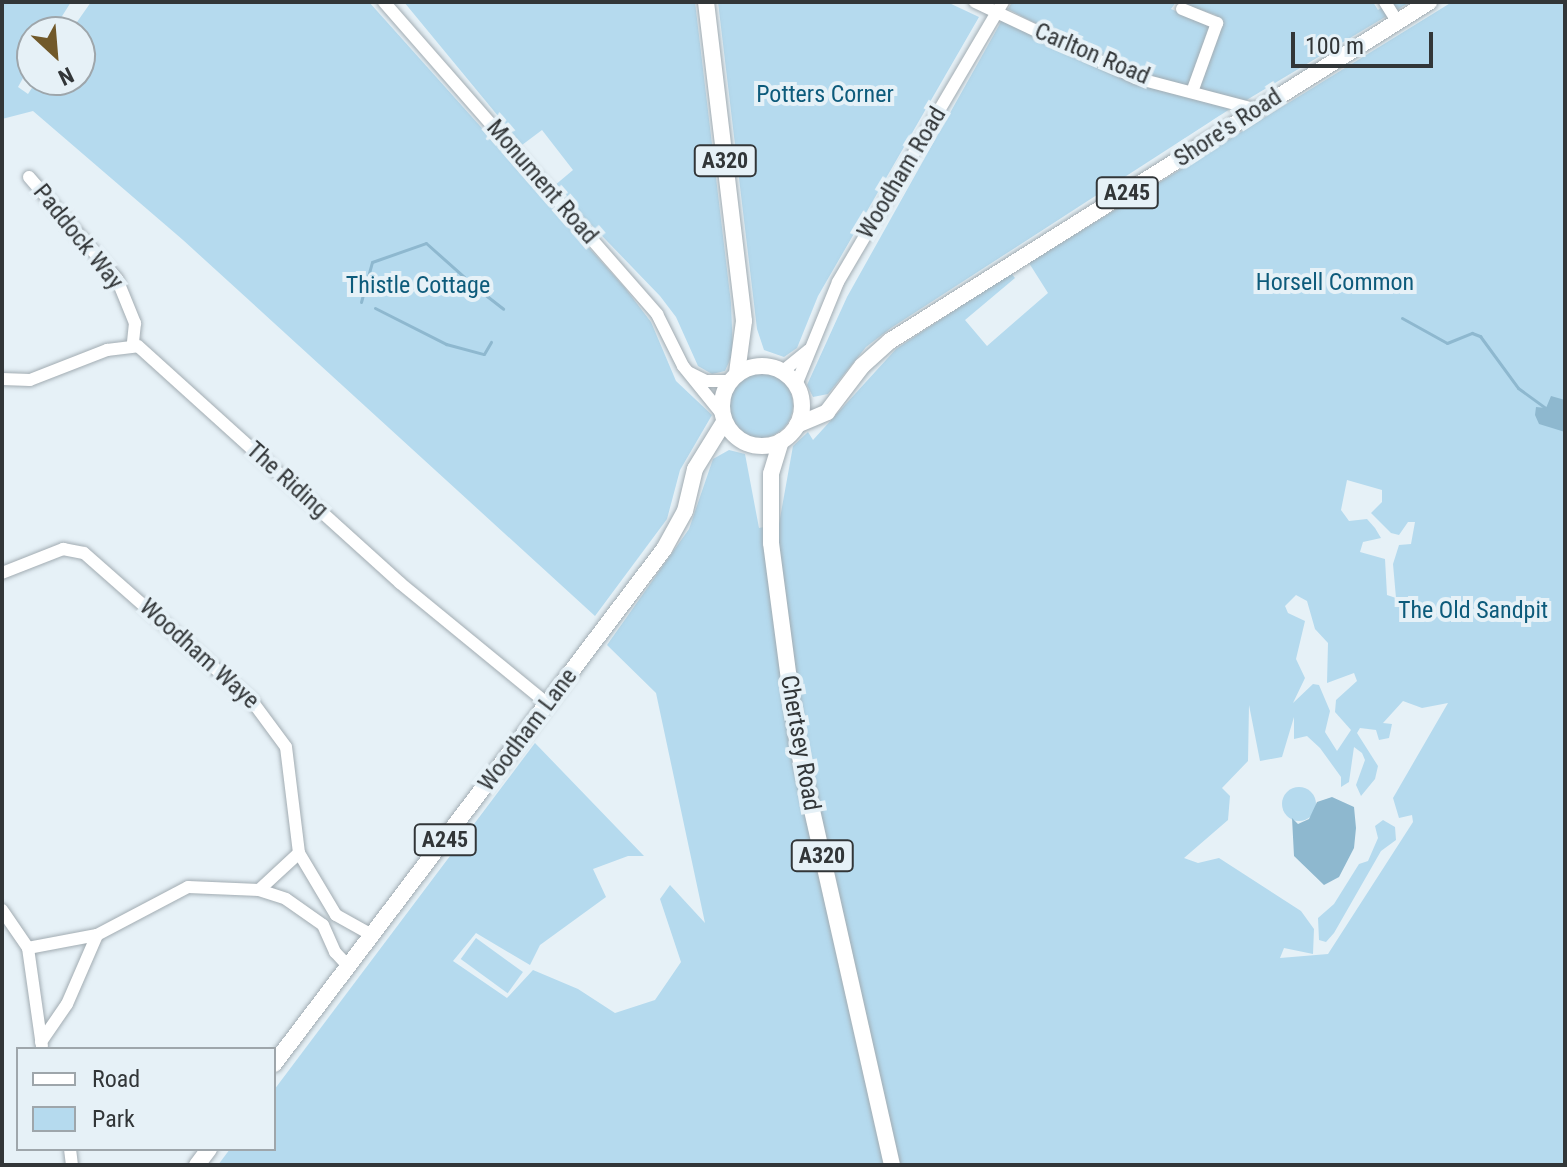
<!DOCTYPE html>
<html>
<head>
<meta charset="utf-8">
<style>
	body { margin:0 }
	#map { position:relative; width:1567px; height:1167px; overflow:hidden; background:#e6f1f7; font-family:"Roboto Condensed",sans-serif }
	div>[style] { position:absolute }
	.green>* { inset:0; background:#b5daee; transform-origin:0 0 }
	.round { border-radius:50% }
	.water>* { inset:0; background:#8eb8cf }
	.stream>* { height:3px; margin:-1.5px; padding:0 1.5px; transform-origin:1.5px; border-radius:1.5px; background:#8eb8cf }
	.roads { filter:drop-shadow(0 0 2px #a2acb2) drop-shadow(0 0 2px #a2acb2) }
	.minor>* { height:12px; margin:-6px; padding:0 6px; transform-origin:6px; border-radius:6px; background:#fff }
	.major>* { height:16px; margin:-8px; padding:0 8px; transform-origin:8px; border-radius:8px; background:#fff }
	.major>.ring { margin:-8px; padding:0; box-sizing:content-box; background:none; border:16px solid #fff; border-radius:50% }
	span { translate:-50% -50%; white-space:nowrap; text-align:center; line-height:1.15; -webkit-text-stroke:8px #e6f1f7; paint-order:stroke }
	.shield-label span { padding:2px 6px; background:#e6f1f7; border:2px solid; border-radius:6px; -webkit-text-stroke-width:0 }
	.shield-label { font-size:22px; color:#323638; font-weight:700 }
	.street-label { font-size:24px; color:#323638 }
	.park-label { font-size:24px; color:#0d5b7b }
	.frame { position:absolute; inset:0; border:4px solid #323638; pointer-events:none }
	.legend { position:absolute; left:16px; top:1047px; width:260px; height:104px; box-sizing:border-box; background:#e6f1f7; border:2px solid #9ea6ab; margin:0; padding:10px 14px; list-style:none; font-size:24px; color:#323638 }
	.legend li { display:flex; align-items:center; gap:16px; height:40px }
	.legend b { width:40px; border:2px solid #9ea6ab }
	.north { position:absolute; left:16px; top:16px; width:80px; height:80px; box-sizing:border-box; background:#e6f1f7; border:2px solid #9ea6ab; border-radius:50%; rotate:154deg; font-size:22px; font-weight:700; line-height:32px; text-align:center; color:#323638 }
	.north::after { content:''; display:block; margin:auto; width:28px; height:36px; background:#71592a; clip-path:polygon(50% 0,100% 100%,50% 72%,0 100%) }
	.scale { position:absolute; left:1291px; top:32px; width:142px; height:36px; box-sizing:border-box; border:4px solid #323638; border-top:0; padding-left:10px; font-size:24px; line-height:28px; white-space:nowrap; color:#323638; -webkit-text-stroke:6px #e6f1f7; paint-order:stroke }
</style>
</head>
<body>
<div id="map">
	<div class="green">
		<div style="clip-path:polygon(2px 2px,71px 2px,52px 32px,32px 32px,32px 62px,18px 87px,28px 94px,37px 80px,80px 80px,80px 32px,70px 32px,91px 2px,369px 2px,625px 288px,651px 322px,676px 381px,712px 415px,680px 470px,667px 519px,595px 616px,183px 240px,33px 111px,2px 119px)"></div>
		<div style="clip-path:polygon(404px 2px,695px 2px,731px 303px,733px 353px,725px 371px,712px 374px,698px 366px,676px 317px,660px 296px,554px 186px,573px 170px,542px 130px,522px 145px)"></div>
		<div style="clip-path:polygon(718px 2px,947px 2px,979px 17px,818px 296px,797px 348px,784px 357px,764px 350px,757px 329px)"></div>
		<div style="clip-path:polygon(1012px 2px,1373px 2px,1378px 10px,1390px 2px,1410px 2px,1245px 101px,1197px 89px,1221px 26px,1216px 15px,1176px 2px,1171px 9px,1211px 26px,1190px 87px,1130px 72px,1008px 9px)"></div>
		<div style="clip-path:polygon(evenodd,1452px 2px,1565px 2px,1565px 1165px,218px 1165px,230px 1149px,274px 1149px,274px 1090px,535px 743px,644px 856px,628px 856px,593px 869px,606px 897px,540px 945px,530px 965px,476px 933px,453px 961px,507px 998px,533px 970px,578px 989px,615px 1013px,655px 1000px,681px 962px,660px 899px,670px 885px,705px 923px,656px 693px,607px 645px,689px 529px,713px 459px,729px 450px,745px 454px,759px 528px,779px 524px,793px 446px,808px 432px,813px 440px,896px 349px,1011px 273px,1015px 278px,965px 320px,987px 346px,1048px 293px,1029px 263px,1452px 2px,1347px 480px,1382px 490px,1382px 502px,1371px 513px,1391px 533px,1399px 535px,1408px 522px,1415px 522px,1411px 544px,1399px 545px,1393px 564px,1396px 598px,1387px 595px,1385px 559px,1360px 552px,1363px 542px,1381px 538px,1375px 528px,1367px 519px,1349px 521px,1341px 510px,1347px 480px,1452px 2px,1296px 595px,1307px 601px,1315px 629px,1328px 643px,1327px 683px,1354px 673px,1357px 681px,1336px 700px,1335px 712px,1351px 730px,1337px 751px,1325px 732px,1330px 711px,1319px 685px,1313px 684px,1293px 703px,1305px 678px,1296px 659px,1305px 621px,1288px 613px,1285px 606px,1296px 595px,1452px 2px,1403px 701px,1422px 708px,1448px 703px,1393px 798px,1399px 818px,1412px 815px,1413px 822px,1328px 954px,1280px 958px,1284px 948px,1313px 954px,1314px 929px,1301px 911px,1219px 858px,1198px 863px,1184px 858px,1228px 820px,1230px 796px,1222px 788px,1248px 761px,1249px 705px,1260px 761px,1282px 757px,1294px 717px,1294px 739px,1307px 736px,1320px 748px,1341px 777px,1341px 787px,1349px 782px,1354px 747px,1362px 753px,1365px 760px,1356px 785px,1361px 796px,1375px 779px,1378px 766px,1357px 733px,1360px 728px,1376px 730px,1379px 740px,1389px 738px,1392px 724px,1383px 723px,1403px 701px)"></div>
		<div style="clip-path:polygon(1002px 20px,1074px 53px,1233px 107px,891px 328px,866px 347px,828px 394px,813px 397px,807px 385px,847px 297px)"></div>
		<div class="round" style="left:727px;top:372px;width:66px;height:66px"></div>
		<div class="round" style="left:1282px;top:787px;width:34px;height:34px"></div>
		<div style="clip-path:polygon(1383px 820px,1395px 827px,1396px 840px,1381px 851px,1334px 933px,1326px 942px,1319px 940px,1318px 918px,1334px 904px,1359px 864px,1368px 861px,1378px 838px,1375px 826px)"></div>
		<div style="left:476px;top:938px;width:58px;height:26px;rotate:36deg"></div>
	</div>
	<div class="water">
		<div style="clip-path:polygon(1551px 396px,1565px 400px,1565px 432px,1539px 424px,1535px 415px,1536px 407px,1546px 408px)"></div>
		<div style="clip-path:polygon(1332px 797px,1354px 807px,1356px 828px,1354px 848px,1339px 877px,1324px 885px,1294px 856px,1292px 818px,1298px 824px,1309px 819px,1317px 802px)"></div>
	</div>
	<div class="stream">
		<div style="left:474px;top:286px;width:37px;rotate:38deg"></div>
		<div style="left:361px;top:302px;width:41px;rotate:-74.6deg"></div>
		<div style="left:372px;top:262px;width:57px;rotate:-19.4deg"></div>
		<div style="left:426px;top:243px;width:51px;rotate:41.8deg"></div>
		<div style="left:375px;top:308px;width:80px;rotate:26.9deg"></div>
		<div style="left:446px;top:344px;width:39px;rotate:15deg"></div>
		<div style="left:484px;top:354px;width:14px;rotate:-60deg"></div>
		<div style="left:1402px;top:318px;width:51px;rotate:29.1deg"></div>
		<div style="left:1447px;top:343px;width:27px;rotate:-22deg"></div>
		<div style="left:1472px;top:333px;width:9px;rotate:21deg"></div>
		<div style="left:1480px;top:336px;width:64px;rotate:53.8deg"></div>
		<div style="left:1518px;top:388px;width:36px;rotate:36deg"></div>
	</div>
	<div class="roads">
		<div class="minor">
			<div style="left:384px;top:2px;width:415px;rotate:48.8deg"></div>
			<div style="left:657px;top:314px;width:58px;rotate:63.4deg"></div>
			<div style="left:683px;top:366px;width:62px;rotate:50.9deg"></div>
			<div style="left:975px;top:2px;width:178px;rotate:25.3deg"></div>
			<div style="left:1136px;top:78px;width:126px;rotate:14.7deg"></div>
			<div style="left:1385px;top:2px;width:22px;rotate:58deg"></div>
			<div style="left:1182px;top:9px;width:38px;rotate:22deg"></div>
			<div style="left:1217px;top:23px;width:73px;rotate:109.9deg"></div>
			<div style="left:29px;top:177px;width:135px;rotate:49.2deg"></div>
			<div style="left:117px;top:279px;width:48px;rotate:67.8deg"></div>
			<div style="left:135px;top:323px;width:20px;rotate:96deg"></div>
			<div style="left:783px;top:371px;width:33px;rotate:-39deg"></div>
			<div style="left:690px;top:373px;width:18px;rotate:27deg"></div>
			<div style="left:706px;top:381px;width:23px"></div>
			<div style="left:2px;top:379px;width:28px;rotate:2deg"></div>
			<div style="left:30px;top:380px;width:83px;rotate:-21.3deg"></div>
			<div style="left:107px;top:350px;width:31px;rotate:-7deg"></div>
			<div style="left:138px;top:346px;width:353px;rotate:42.1deg"></div>
			<div style="left:400px;top:583px;width:191px;rotate:39.3deg"></div>
			<div style="left:796px;top:385px;width:111px;rotate:-67.8deg"></div>
			<div style="left:838px;top:282px;width:325px;rotate:-59.5deg"></div>
			<div style="left:2px;top:573px;width:66px;rotate:-21.5deg"></div>
			<div style="left:63px;top:549px;width:21px;rotate:11deg"></div>
			<div style="left:84px;top:553px;width:224px;rotate:41.4deg"></div>
			<div style="left:252px;top:701px;width:57px;rotate:53.5deg"></div>
			<div style="left:286px;top:747px;width:107px;rotate:83deg"></div>
			<div style="left:299px;top:853px;width:54px;rotate:137.2deg"></div>
			<div style="left:259px;top:890px;width:71px;rotate:-177.6deg"></div>
			<div style="left:188px;top:887px;width:103px;rotate:152.2deg"></div>
			<div style="left:97px;top:935px;width:75px;rotate:113.5deg"></div>
			<div style="left:67px;top:1004px;width:46px;rotate:124.4deg"></div>
			<div style="left:299px;top:853px;width:72px;rotate:59.2deg"></div>
			<div style="left:336px;top:915px;width:41px;rotate:29.1deg"></div>
			<div style="left:259px;top:890px;width:28px;rotate:18deg"></div>
			<div style="left:286px;top:899px;width:45px;rotate:35.1deg"></div>
			<div style="left:323px;top:925px;width:30px;rotate:66deg"></div>
			<div style="left:335px;top:952px;width:19px;rotate:47deg"></div>
			<div style="left:2px;top:910px;width:46px;rotate:55.6deg"></div>
			<div style="left:28px;top:948px;width:99px;rotate:81.9deg"></div>
			<div style="left:28px;top:948px;width:70px;rotate:-10.7deg"></div>
			<div style="left:70px;top:1149px;width:16px;rotate:83deg"></div>
		</div>
		<div class="major">
			<div style="left:706px;top:2px;width:321px;rotate:83.2deg"></div>
			<div style="left:744px;top:321px;width:52px;rotate:97.7deg"></div>
			<div class="ring" style="left:722px;top:366px;width:64px;height:64px"></div>
			<div style="left:797px;top:425px;width:33px;rotate:-23deg"></div>
			<div style="left:827px;top:412px;width:58px;rotate:-52.7deg"></div>
			<div style="left:862px;top:366px;width:38px;rotate:-42deg"></div>
			<div style="left:890px;top:341px;width:637px;rotate:-32.17deg"></div>
			<div style="left:781px;top:441px;width:34px;rotate:107deg"></div>
			<div style="left:771px;top:474px;width:69px;rotate:90deg"></div>
			<div style="left:771px;top:543px;width:207px;rotate:82.5deg"></div>
			<div style="left:798px;top:748px;width:427px;rotate:77.3deg"></div>
			<div style="left:274px;top:1064px;width:646px;rotate:-52.86deg"></div>
			<div style="left:664px;top:549px;width:43px;rotate:-61.1deg"></div>
			<div style="left:685px;top:511px;width:43px;rotate:-76.6deg"></div>
			<div style="left:695px;top:469px;width:55px;rotate:-58.3deg"></div>
			<div style="left:197px;top:1165px;width:20px;rotate:-53deg"></div>
		</div>
	</div>
	<div class="shield-label">
		<span style="left:725px;top:161px">A320</span>
		<span style="left:1127px;top:193px">A245</span>
		<span style="left:445px;top:840px">A245</span>
		<span style="left:822px;top:856px">A320</span>
	</div>
	<div class="street-label">
		<span style="left:1092px;top:54px;rotate:23deg">Carlton Road</span>
		<span style="left:1228px;top:128px;rotate:-33deg">Shore's Road</span>
		<span style="left:902px;top:173px;rotate:-59deg">Woodham Road</span>
		<span style="left:542px;top:182px;rotate:49deg">Monument Road</span>
		<span style="left:78px;top:237px;rotate:51deg">Paddock Way</span>
		<span style="left:287px;top:480px;rotate:42deg">The Riding</span>
		<span style="left:199px;top:654px;rotate:42deg">Woodham Waye</span>
		<span style="left:528px;top:730px;rotate:-53deg">Woodham Lane</span>
		<span style="left:800px;top:743px;rotate:80deg">Chertsey Road</span>
	</div>
	<div class="park-label">
		<span style="left:825px;top:95px">Potters Corner</span>
		<span style="left:1335px;top:283px">Horsell Common</span>
		<span style="left:418px;top:286px">Thistle Cottage</span>
		<span style="left:1473px;top:611px">The Old Sandpit</span>
	</div>
	<div class="frame"></div>
	<ul class="legend">
	<li><b style="height:10px;background:#fff"></b>Road</li>
	<li><b style="height:22px;background:#b5daee"></b>Park</li>
	</ul>
	<div class="north">N</div>
	<div class="scale">100 m</div>
</div>
</body>
</html>
